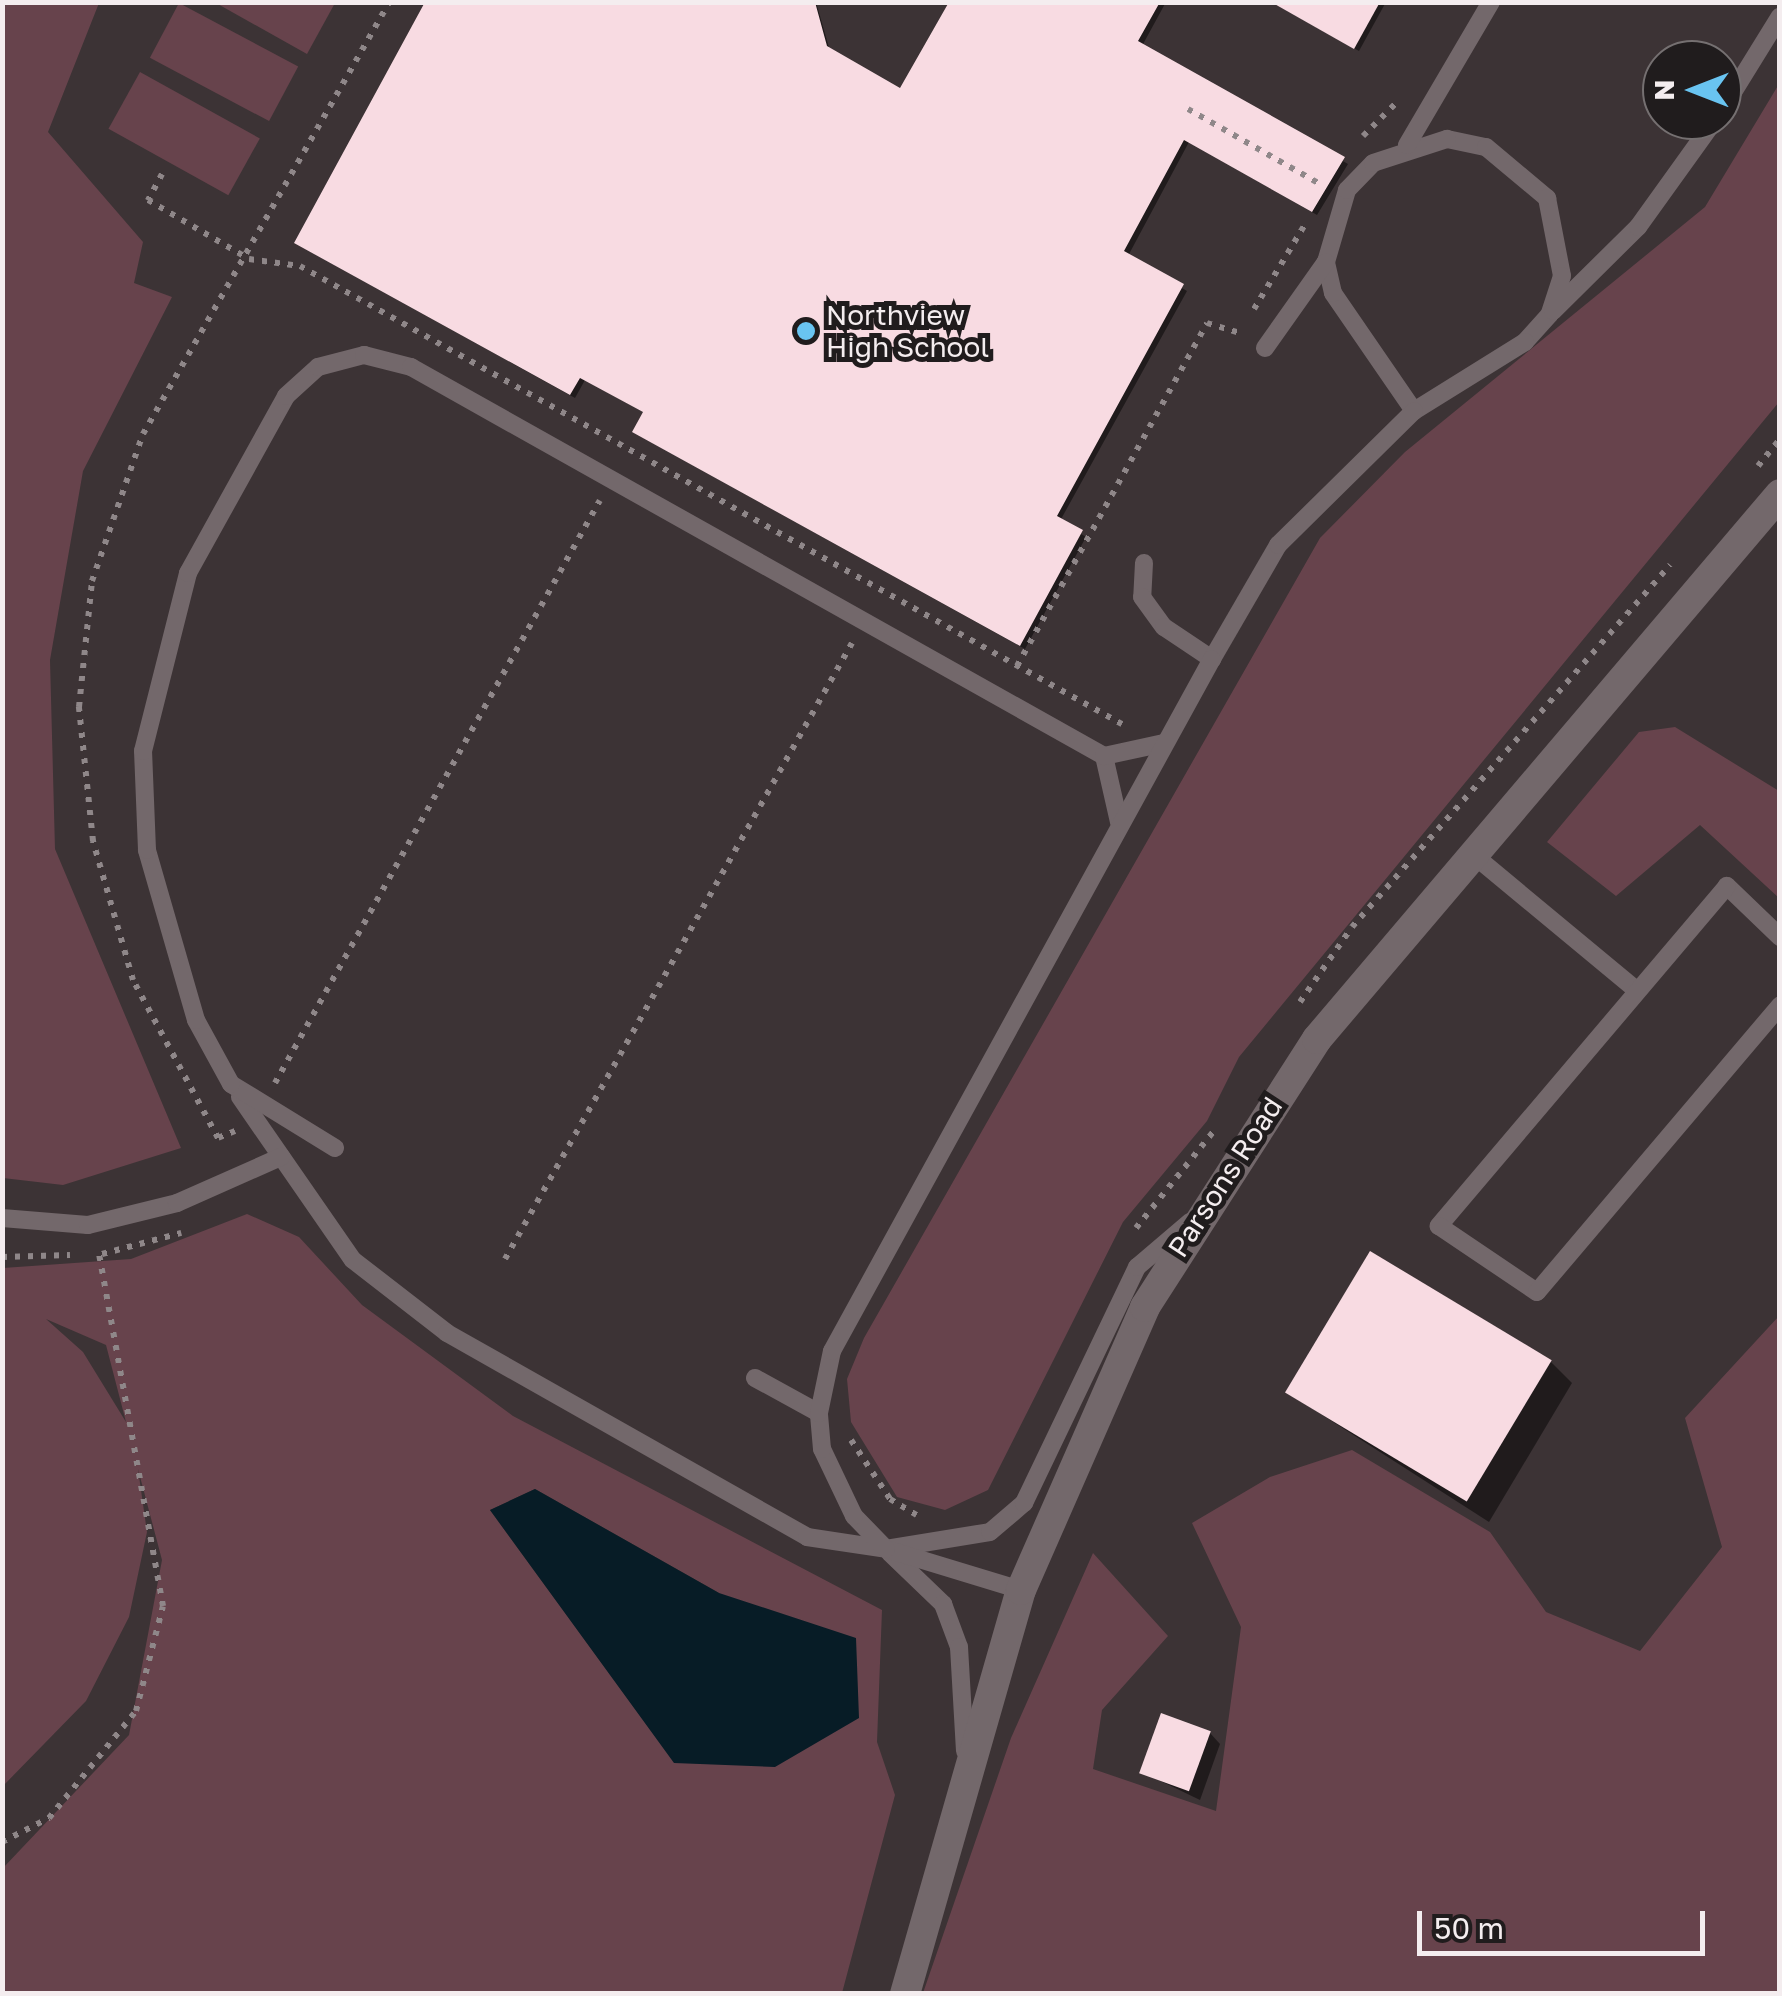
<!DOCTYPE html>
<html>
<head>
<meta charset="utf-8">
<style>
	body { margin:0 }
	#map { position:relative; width:1782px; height:1996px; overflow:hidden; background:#3c3335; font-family:"Golos Text",sans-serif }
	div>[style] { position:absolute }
	.green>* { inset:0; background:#67434c; transform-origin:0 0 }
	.water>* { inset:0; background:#071c26 }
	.shadow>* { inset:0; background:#0007 }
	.building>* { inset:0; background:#f8dbe2; transform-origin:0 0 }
	.path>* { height:6px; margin-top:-3px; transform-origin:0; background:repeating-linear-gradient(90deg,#8f8789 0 5px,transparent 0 13px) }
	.lane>* { height:18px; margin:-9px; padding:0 9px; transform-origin:9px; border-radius:9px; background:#73686b }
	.street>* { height:30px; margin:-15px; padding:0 15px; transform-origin:15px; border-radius:15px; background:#73686b }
	.dots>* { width:28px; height:28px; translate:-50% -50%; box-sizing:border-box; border:5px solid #201c1d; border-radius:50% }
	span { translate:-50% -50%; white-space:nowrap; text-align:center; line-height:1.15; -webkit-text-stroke:10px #201c1d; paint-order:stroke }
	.poi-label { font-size:28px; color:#f4edef }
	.left { translate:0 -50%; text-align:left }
	.street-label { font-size:28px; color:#f4edef }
	.frame { position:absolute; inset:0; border:5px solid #f4edef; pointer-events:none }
	.north { position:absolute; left:1642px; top:40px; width:100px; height:100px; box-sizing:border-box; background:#201c1d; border:2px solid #757071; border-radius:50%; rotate:270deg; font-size:28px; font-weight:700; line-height:40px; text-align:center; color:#f4edef }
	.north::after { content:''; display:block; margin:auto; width:35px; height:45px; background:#69c4f1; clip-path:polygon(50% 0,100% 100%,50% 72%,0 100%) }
	.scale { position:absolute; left:1417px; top:1911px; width:288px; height:45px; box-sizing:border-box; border:5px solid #f4edef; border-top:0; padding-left:12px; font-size:30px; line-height:35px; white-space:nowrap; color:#f4edef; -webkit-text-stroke:8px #201c1d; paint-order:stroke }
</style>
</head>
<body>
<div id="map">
	<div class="green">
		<div style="clip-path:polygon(3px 2px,99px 3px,48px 132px,143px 242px,134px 283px,172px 297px,83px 471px,50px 660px,55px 849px,181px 1148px,63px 1185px,3px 1178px)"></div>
		<div style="left:179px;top:3px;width:135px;height:62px;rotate:28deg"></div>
		<div style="clip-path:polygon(216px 3px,335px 2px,335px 3px,307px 54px)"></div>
		<div style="left:140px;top:72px;width:137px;height:65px;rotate:29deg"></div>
		<div style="clip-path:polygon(1779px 84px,1779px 402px,1239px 1057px,1207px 1121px,1123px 1222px,988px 1490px,945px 1510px,897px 1497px,851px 1422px,847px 1379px,864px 1338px,1320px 538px,1405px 452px,1705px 207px)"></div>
		<div style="clip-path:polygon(1675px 727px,1779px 791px,1779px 898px,1700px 825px,1616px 896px,1547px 842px,1639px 732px)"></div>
		<div style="clip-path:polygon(evenodd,247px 1214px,299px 1237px,362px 1305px,513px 1416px,882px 1610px,877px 1742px,895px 1795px,842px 1993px,3px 1993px,3px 1868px,129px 1735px,162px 1560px,138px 1469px,147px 1532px,129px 1617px,86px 1701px,3px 1786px,3px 1268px,131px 1259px,247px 1214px,46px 1319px,106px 1345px,126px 1422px,83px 1352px,46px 1319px,247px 1214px,535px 1489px,719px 1593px,674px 1762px,490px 1510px,535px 1489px)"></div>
		<div style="clip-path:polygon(1779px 1316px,1779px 1993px,923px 1993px,1011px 1738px,1093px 1553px,1168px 1636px,1102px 1710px,1093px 1769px,1216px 1811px,1241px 1627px,1192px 1523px,1270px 1477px,1352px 1450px,1490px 1532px,1546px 1612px,1640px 1651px,1722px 1547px,1685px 1418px)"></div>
	</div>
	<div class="water">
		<div style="clip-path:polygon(535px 1489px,719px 1593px,856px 1638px,859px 1718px,775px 1767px,674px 1763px,490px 1510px)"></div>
	</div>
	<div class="shadow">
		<div style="clip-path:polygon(428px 2px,816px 2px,830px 51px,901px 92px,952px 2px,1166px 2px,1142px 46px,1348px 164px,1317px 215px,1189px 142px,1128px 256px,1187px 291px,1060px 521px,1086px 537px,1025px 649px,640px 436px,645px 413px,585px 380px,575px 398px,302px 247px)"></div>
		<div style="clip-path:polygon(1271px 2px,1386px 2px,1359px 51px)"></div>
		<div style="clip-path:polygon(1551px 1362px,1572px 1383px,1489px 1522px,1288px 1393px)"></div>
		<div style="clip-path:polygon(1210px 1733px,1220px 1744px,1200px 1800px,1142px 1772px)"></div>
	</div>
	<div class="building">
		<div style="clip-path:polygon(425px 2px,815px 2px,827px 46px,900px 88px,949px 2px,1160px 2px,1138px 41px,1345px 157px,1312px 212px,1184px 140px,1124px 251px,1184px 284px,1057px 516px,1083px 530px,1020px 646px,632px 432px,643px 412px,580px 378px,570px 395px,294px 243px)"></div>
		<div style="clip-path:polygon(1271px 2px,1380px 2px,1354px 49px)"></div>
		<div style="left:1370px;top:1251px;width:212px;height:165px;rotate:31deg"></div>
		<div style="left:1161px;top:1713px;width:53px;height:64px;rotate:20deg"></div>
	</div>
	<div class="path">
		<div style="left:1188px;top:109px;width:152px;rotate:29.6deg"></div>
		<div style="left:1363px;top:136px;width:48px;rotate:-45deg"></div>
		<div style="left:162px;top:174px;width:30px;rotate:118deg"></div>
		<div style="left:148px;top:200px;width:117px;rotate:30.3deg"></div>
		<div style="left:249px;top:259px;width:51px;rotate:7.8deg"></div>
		<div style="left:300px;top:266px;width:941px;rotate:29.13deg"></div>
		<div style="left:1254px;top:309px;width:103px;rotate:-58.9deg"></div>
		<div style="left:1758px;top:466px;width:35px;rotate:-51deg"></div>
		<div style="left:1017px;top:666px;width:392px;rotate:-61deg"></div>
		<div style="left:1207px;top:323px;width:34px;rotate:17deg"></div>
		<div style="left:1300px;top:1002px;width:91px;rotate:-55.3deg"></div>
		<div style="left:1352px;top:927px;width:482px;rotate:-48.7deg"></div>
		<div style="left:275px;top:1083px;width:667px;rotate:-60.86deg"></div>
		<div style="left:235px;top:1131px;width:18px;rotate:158deg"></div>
		<div style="left:218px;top:1138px;width:179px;rotate:-118.3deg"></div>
		<div style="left:133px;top:980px;width:145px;rotate:-106.1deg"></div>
		<div style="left:93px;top:841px;width:135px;rotate:-96deg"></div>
		<div style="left:79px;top:707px;width:127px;rotate:-84.1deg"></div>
		<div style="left:92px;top:581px;width:156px;rotate:-70.9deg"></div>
		<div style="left:143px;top:434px;width:497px;rotate:-60.3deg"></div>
		<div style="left:1136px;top:1228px;width:123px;rotate:-51.3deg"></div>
		<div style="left:102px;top:1254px;width:82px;rotate:-14.9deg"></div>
		<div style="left:2px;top:1257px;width:68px;rotate:-1.7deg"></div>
		<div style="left:505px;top:1259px;width:707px;rotate:-60.61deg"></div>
		<div style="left:851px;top:1440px;width:71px;rotate:56.5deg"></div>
		<div style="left:890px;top:1499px;width:31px;rotate:31deg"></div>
		<div style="left:2px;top:1842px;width:53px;rotate:-27.1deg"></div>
		<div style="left:49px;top:1818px;width:138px;rotate:-50.9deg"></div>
		<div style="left:136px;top:1711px;width:108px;rotate:-75.6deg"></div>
		<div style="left:163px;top:1606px;width:358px;rotate:-100.3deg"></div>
	</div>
	<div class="lane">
		<div style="left:1722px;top:110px;width:110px;rotate:-58.3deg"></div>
		<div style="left:1447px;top:139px;width:40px;rotate:12deg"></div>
		<div style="left:1486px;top:147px;width:80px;rotate:39.9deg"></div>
		<div style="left:1547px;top:198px;width:79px;rotate:79.1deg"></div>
		<div style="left:1562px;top:276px;width:40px;rotate:108deg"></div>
		<div style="left:1550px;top:314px;width:38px;rotate:132deg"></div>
		<div style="left:1525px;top:342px;width:131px;rotate:148.1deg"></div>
		<div style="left:1414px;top:411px;width:143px;rotate:-124.5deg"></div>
		<div style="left:1333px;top:293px;width:32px;rotate:-103deg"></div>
		<div style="left:1326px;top:262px;width:75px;rotate:-73.7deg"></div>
		<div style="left:1347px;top:190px;width:37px;rotate:-46deg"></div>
		<div style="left:1373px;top:163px;width:78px;rotate:-18deg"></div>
		<div style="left:1407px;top:145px;width:166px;rotate:-59.6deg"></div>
		<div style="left:1553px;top:311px;width:120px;rotate:-44.7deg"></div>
		<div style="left:1638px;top:227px;width:132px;rotate:-54.3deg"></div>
		<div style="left:1265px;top:348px;width:105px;rotate:-54.7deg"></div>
		<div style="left:1144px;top:563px;width:34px;rotate:93deg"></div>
		<div style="left:1142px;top:597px;width:37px;rotate:54deg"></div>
		<div style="left:1164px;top:627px;width:58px;rotate:33.7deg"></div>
		<div style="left:1212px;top:659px;width:132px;rotate:-59.9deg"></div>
		<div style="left:1278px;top:545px;width:191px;rotate:-44.6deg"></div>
		<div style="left:1104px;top:756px;width:68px;rotate:77.2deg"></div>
		<div style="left:1470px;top:852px;width:214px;rotate:39.7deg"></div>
		<div style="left:1780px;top:937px;width:74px;rotate:-136.1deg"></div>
		<div style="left:1727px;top:886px;width:446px;rotate:130.3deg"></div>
		<div style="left:1439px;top:1226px;width:118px;rotate:34deg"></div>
		<div style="left:1537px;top:1292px;width:376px;rotate:-49.7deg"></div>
		<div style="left:240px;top:1097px;width:198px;rotate:55.3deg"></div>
		<div style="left:353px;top:1260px;width:119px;rotate:37.8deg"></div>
		<div style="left:447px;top:1333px;width:414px;rotate:29.5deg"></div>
		<div style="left:807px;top:1537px;width:80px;rotate:8.6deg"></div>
		<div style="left:886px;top:1549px;width:105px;rotate:-9.3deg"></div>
		<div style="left:990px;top:1532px;width:45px;rotate:-40.5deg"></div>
		<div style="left:1024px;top:1503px;width:262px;rotate:-64.4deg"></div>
		<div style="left:1137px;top:1267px;width:70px;rotate:-40.3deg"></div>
		<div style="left:335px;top:1148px;width:122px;rotate:-148.4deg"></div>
		<div style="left:231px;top:1084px;width:73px;rotate:-118.7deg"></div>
		<div style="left:196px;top:1020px;width:177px;rotate:-106.1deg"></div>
		<div style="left:147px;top:850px;width:99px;rotate:-92.3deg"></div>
		<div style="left:143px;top:751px;width:184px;rotate:-75.8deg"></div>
		<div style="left:188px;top:573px;width:202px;rotate:-61deg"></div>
		<div style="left:286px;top:396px;width:43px;rotate:-42.2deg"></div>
		<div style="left:318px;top:367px;width:48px;rotate:-14.6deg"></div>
		<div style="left:364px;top:355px;width:49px;rotate:14.3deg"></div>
		<div style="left:411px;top:367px;width:795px;rotate:29.31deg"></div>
		<div style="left:1104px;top:756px;width:61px;rotate:-12.2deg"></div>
		<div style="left:2px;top:1218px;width:86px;rotate:4.7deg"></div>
		<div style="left:88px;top:1225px;width:92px;rotate:-13.9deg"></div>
		<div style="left:177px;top:1203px;width:114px;rotate:-23.9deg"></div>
		<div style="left:755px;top:1378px;width:73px;rotate:28.7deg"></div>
		<div style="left:890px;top:1553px;width:74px;rotate:43.9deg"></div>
		<div style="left:943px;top:1604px;width:46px;rotate:69.6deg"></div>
		<div style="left:959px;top:1647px;width:104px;rotate:86.7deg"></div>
		<div style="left:1021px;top:1590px;width:141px;rotate:-163.1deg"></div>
		<div style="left:886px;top:1549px;width:46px;rotate:-134.1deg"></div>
		<div style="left:854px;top:1516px;width:74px;rotate:-115.5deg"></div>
		<div style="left:822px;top:1449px;width:36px;rotate:-95deg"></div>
		<div style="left:819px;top:1413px;width:63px;rotate:-78.2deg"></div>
		<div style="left:832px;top:1351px;width:789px;rotate:-61.23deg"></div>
	</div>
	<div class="street">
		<div style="left:905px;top:1994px;width:420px;rotate:-74deg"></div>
		<div style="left:1021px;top:1590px;width:309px;rotate:-66.3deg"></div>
		<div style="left:1145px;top:1307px;width:318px;rotate:-57.3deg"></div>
		<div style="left:1317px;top:1039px;width:715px;rotate:-49.65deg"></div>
	</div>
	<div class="dots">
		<div style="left:806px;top:331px;background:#69c4f1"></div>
	</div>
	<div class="poi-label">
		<span class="left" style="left:826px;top:331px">Northview<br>High School</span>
	</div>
	<div class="street-label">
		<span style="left:1225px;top:1177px;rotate:-57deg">Parsons Road</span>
	</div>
	<div class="frame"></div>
	<div class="north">N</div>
	<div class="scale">50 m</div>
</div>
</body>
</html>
